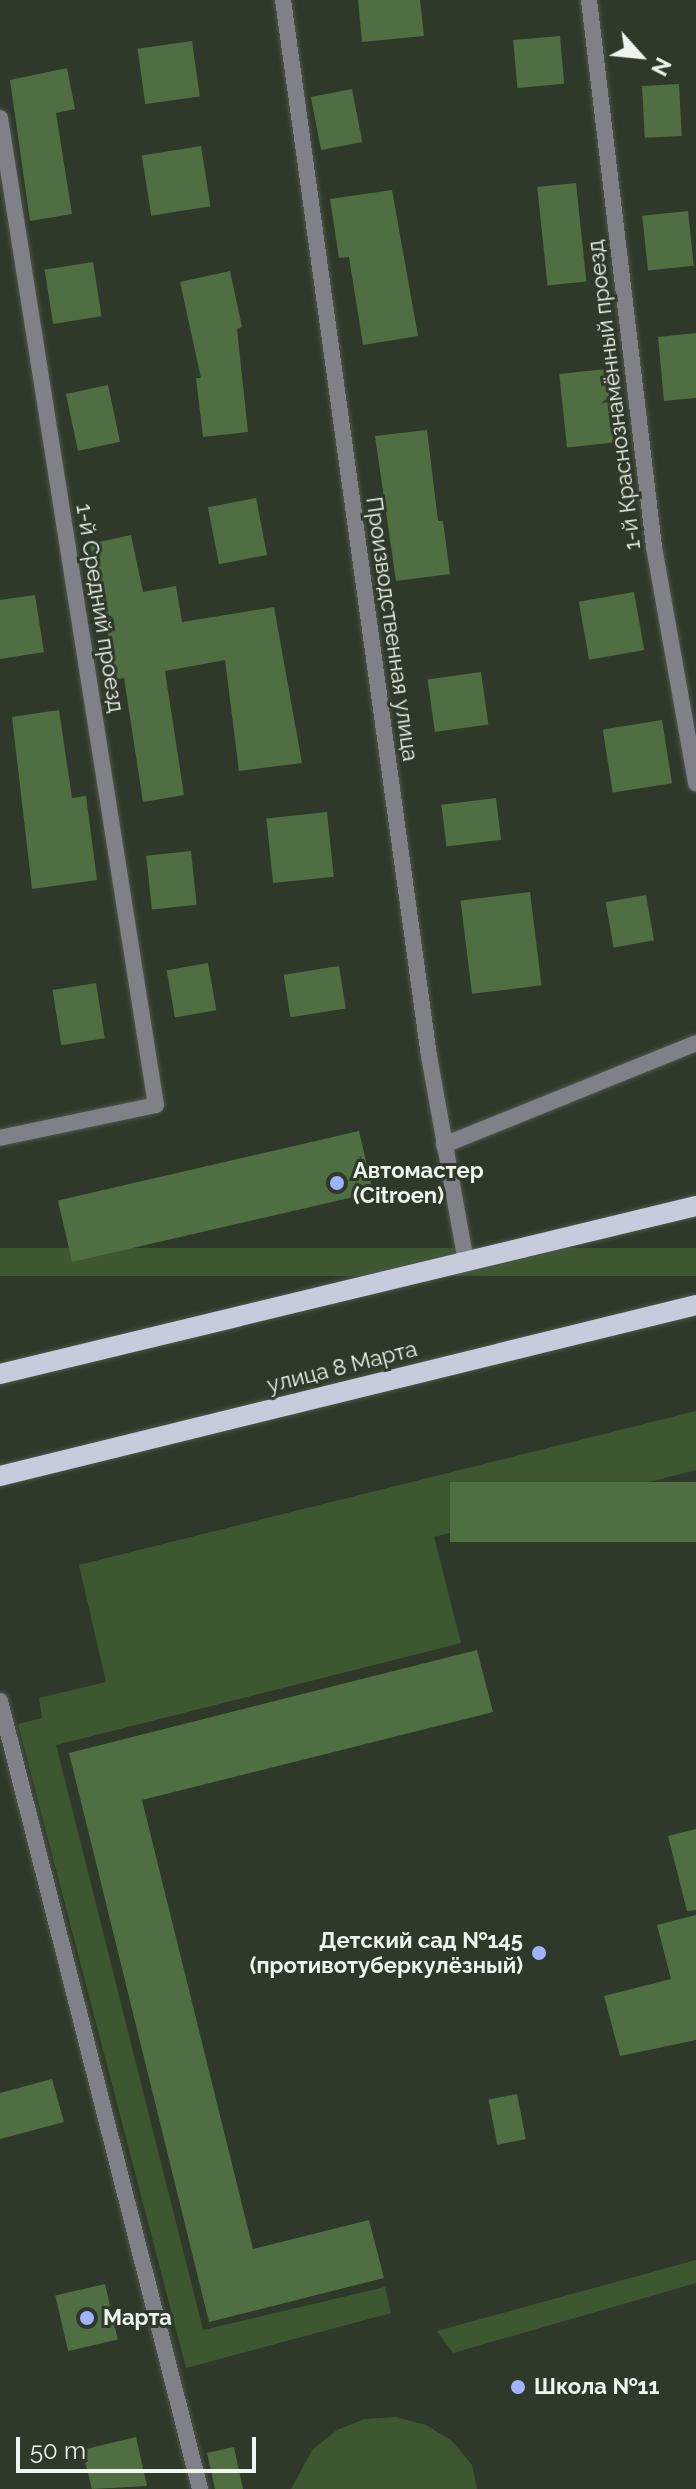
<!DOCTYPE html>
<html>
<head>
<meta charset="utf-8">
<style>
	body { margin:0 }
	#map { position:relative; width:696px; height:2489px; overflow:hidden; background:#2f392a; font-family:Raleway,sans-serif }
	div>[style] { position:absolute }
	.green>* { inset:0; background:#3d5831; transform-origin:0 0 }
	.building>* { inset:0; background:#4f6e42; transform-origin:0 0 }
	.roads { filter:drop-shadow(0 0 2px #4e5749) drop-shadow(0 0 2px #4e5749) }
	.minor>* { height:16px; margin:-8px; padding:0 8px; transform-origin:8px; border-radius:8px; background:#7f8189 }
	.primary>* { height:20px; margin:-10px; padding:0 10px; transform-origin:10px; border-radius:10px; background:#c7ccdd }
	.dots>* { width:22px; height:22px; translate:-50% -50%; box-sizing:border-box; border:4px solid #2f392a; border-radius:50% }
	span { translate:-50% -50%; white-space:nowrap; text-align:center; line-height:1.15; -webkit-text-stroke:6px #2f392a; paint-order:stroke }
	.street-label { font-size:22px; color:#eef5ec }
	.poi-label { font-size:22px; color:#eef5ec; font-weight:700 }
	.left { translate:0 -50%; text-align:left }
	.right { translate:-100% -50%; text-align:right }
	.north { position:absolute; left:600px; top:16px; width:80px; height:80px; -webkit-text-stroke:6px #2f392a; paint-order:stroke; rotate:117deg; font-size:22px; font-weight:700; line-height:32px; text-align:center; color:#eef5ec }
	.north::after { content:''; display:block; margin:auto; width:28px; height:36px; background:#eef5ec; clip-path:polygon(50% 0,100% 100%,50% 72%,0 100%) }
	.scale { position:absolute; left:16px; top:2437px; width:240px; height:36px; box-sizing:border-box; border:4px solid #eef5ec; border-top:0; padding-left:10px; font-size:24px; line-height:28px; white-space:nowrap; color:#eef5ec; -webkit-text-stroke:6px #2f392a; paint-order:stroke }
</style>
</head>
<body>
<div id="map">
	<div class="green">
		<div style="left:696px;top:1248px;width:28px;height:716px;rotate:90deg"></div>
		<div style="clip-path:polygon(696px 1411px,696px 1470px,434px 1537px,461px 1643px,56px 1745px,203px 2330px,385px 2287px,391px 2313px,186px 2368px,18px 1724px,42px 1718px,39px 1698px,106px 1682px,79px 1565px)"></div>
		<div style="clip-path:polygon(696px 2260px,696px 2283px,453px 2353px,437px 2331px)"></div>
		<div style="clip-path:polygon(396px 2417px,426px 2425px,452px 2441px,472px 2465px,477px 2489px,291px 2489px,313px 2449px,337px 2430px,365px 2419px)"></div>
	</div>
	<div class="building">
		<div style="clip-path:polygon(358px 0,420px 0,424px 36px,362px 42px)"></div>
		<div style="left:560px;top:36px;width:48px;height:47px;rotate:85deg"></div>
		<div style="left:192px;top:41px;width:56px;height:55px;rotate:82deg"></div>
		<div style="clip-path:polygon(67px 68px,75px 109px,56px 113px,72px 214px,30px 221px,10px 80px)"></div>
		<div style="left:679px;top:84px;width:52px;height:37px;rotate:87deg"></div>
		<div style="left:352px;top:89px;width:54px;height:42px;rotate:79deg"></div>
		<div style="left:201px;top:146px;width:61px;height:60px;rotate:81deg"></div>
		<div style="left:576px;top:183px;width:99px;height:39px;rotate:84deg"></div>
		<div style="clip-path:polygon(392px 190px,418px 336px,363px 345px,349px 257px,339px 258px,330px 199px)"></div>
		<div style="left:688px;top:211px;width:55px;height:46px;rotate:84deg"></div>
		<div style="left:93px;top:262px;width:55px;height:49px;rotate:81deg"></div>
		<div style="clip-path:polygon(230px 271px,242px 327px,237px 329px,248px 432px,203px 437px,196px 378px,201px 378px,180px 282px)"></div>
		<div style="clip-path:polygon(696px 333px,696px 398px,664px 401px,658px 337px)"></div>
		<div style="left:606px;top:369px;width:74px;height:47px;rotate:84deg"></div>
		<div style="left:108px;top:385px;width:58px;height:43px;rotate:78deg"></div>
		<div style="clip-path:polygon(427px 430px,438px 521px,443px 521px,450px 574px,396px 581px,375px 436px)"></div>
		<div style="left:256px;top:498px;width:58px;height:49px;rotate:79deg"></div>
		<div style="clip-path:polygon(131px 535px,143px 592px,176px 586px,182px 622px,274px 607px,302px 763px,239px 771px,225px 660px,165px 671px,184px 795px,143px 802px,124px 678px,117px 679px,90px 544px)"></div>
		<div style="left:634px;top:592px;width:59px;height:56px;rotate:80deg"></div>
		<div style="clip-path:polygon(35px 595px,44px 652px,0 659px,0 600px)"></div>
		<div style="left:481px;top:672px;width:53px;height:54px;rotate:82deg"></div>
		<div style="clip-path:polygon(59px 710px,72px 798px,86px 796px,97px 880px,32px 889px,12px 717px)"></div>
		<div style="left:662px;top:720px;width:64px;height:60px;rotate:81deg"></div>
		<div style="left:496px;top:798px;width:42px;height:55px;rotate:83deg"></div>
		<div style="left:327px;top:812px;width:65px;height:61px;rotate:84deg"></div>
		<div style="left:191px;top:851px;width:54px;height:45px;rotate:84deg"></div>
		<div style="left:530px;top:892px;width:94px;height:70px;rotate:83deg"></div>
		<div style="left:646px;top:895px;width:46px;height:41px;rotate:80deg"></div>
		<div style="left:208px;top:963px;width:48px;height:42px;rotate:80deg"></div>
		<div style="left:339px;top:966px;width:43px;height:56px;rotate:81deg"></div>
		<div style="left:96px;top:983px;width:56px;height:44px;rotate:81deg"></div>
		<div style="left:359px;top:1131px;width:63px;height:309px;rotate:77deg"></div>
		<div style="left:696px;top:1482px;width:60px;height:246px;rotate:90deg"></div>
		<div style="clip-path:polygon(477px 1650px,493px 1712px,142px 1800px,253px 2249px,369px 2220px,384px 2278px,209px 2322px,69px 1753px)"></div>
		<div style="clip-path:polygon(696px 1829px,696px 1910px,687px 1911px,668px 1836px)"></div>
		<div style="clip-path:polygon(696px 1915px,696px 2040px,620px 2056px,604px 1996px,671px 1979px,657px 1925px)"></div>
		<div style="clip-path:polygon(52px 2079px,64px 2122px,0 2139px,0 2093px)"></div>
		<div style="left:517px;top:2094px;width:46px;height:29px;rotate:79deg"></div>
		<div style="left:105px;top:2284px;width:57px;height:51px;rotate:77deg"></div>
		<div style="clip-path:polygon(136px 2437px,147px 2486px,92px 2489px,82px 2450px)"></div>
		<div style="clip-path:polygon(234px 2447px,243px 2489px,215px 2489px,207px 2453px)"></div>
	</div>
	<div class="roads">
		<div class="minor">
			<div style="left:283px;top:0;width:1066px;rotate:82.13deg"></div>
			<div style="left:429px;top:1056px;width:209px;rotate:79.8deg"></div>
			<div style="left:589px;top:0;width:551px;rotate:83.22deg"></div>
			<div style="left:654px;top:547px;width:240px;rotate:79.9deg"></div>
			<div style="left:0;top:118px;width:999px;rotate:81.02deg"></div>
			<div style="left:156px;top:1105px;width:159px;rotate:168.1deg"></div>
			<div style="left:444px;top:1145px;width:272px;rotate:-22deg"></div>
			<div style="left:0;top:1701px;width:813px;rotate:75.76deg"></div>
		</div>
		<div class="primary">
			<div style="left:0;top:1374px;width:716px;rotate:-13.57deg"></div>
			<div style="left:0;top:1476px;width:717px;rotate:-13.8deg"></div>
		</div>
	</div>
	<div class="dots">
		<div style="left:337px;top:1183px;background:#a0b3fd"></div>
		<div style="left:539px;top:1953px;background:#a0b3fd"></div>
		<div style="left:87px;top:2318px;background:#a0b3fd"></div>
		<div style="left:518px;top:2387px;background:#a0b3fd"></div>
	</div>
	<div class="street-label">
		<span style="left:614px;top:395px;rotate:-97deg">1-й Краснознамённый проезд</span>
		<span style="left:100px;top:608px;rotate:81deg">1-й Средний проезд</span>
		<span style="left:392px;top:629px;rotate:82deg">Производственная улица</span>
		<span style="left:342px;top:1367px;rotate:-14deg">улица 8 Марта</span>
	</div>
	<div class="poi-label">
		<span class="left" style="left:353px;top:1183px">Автомастер<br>(Citroen)</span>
		<span class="right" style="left:523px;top:1953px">Детский сад №145<br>(противотуберкулёзный)</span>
		<span class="left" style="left:103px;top:2318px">Марта</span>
		<span class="left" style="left:534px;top:2387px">Школа №11</span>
	</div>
	<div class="north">N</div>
	<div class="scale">50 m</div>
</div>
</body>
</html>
